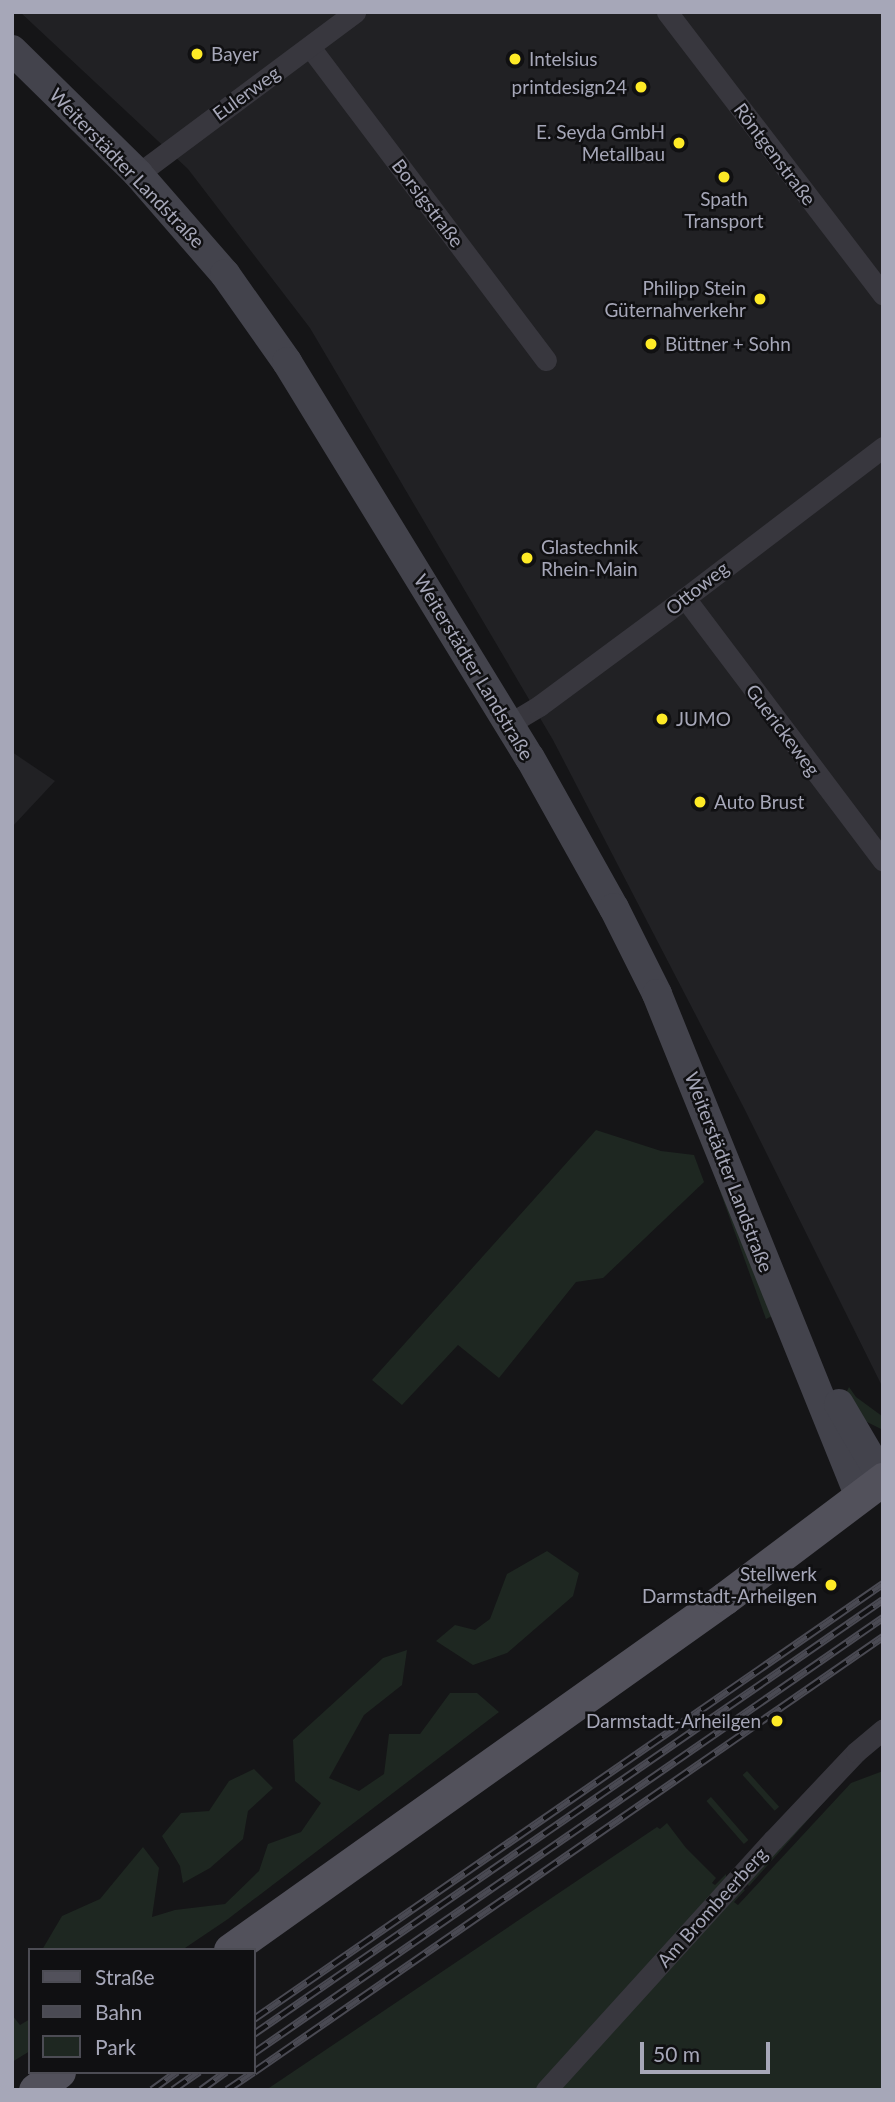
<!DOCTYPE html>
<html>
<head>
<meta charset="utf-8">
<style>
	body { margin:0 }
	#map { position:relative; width:895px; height:2102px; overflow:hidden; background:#151517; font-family:Lato,sans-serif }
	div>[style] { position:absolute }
	.built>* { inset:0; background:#212124 }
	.green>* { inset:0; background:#1e2721; transform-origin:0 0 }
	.street>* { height:21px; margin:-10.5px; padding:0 10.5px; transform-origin:10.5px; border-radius:10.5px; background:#38373e }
	.secondary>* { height:30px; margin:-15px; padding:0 15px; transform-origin:15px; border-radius:15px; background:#43434c }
	.primary>* { height:33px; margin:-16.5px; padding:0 16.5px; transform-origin:16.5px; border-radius:16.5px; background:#52515b }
	.rail>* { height:8px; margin-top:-4px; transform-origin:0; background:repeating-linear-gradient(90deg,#101012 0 16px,#4a4a53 0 32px); box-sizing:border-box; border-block:2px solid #4a4a53 }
	.dots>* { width:19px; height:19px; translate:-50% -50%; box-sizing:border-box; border:4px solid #101012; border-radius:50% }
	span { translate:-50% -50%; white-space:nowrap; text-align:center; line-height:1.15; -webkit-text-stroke:5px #101012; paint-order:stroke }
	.poi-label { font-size:19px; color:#a6a7b8 }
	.left { translate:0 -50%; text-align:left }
	.right { translate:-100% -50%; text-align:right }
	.street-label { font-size:19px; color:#a6a7b8 }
	.frame { position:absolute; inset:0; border:14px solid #a6a7b8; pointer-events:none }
	.legend { position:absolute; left:28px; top:1948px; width:228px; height:126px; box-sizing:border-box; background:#101012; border:2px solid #4c4c54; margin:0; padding:9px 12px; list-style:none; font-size:21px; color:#a6a7b8 }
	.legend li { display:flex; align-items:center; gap:14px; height:35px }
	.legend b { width:35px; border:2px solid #4c4c54 }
	.scale { position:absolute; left:640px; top:2042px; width:130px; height:32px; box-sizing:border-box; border:4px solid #a6a7b8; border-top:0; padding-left:9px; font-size:21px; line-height:24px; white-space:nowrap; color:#a6a7b8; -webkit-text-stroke:5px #101012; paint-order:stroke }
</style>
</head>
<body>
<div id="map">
	<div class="built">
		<div style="clip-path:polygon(20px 12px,883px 12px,883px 1388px,744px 1108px,553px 740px,310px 328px,188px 169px)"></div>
		<div style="clip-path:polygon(12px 752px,55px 781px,12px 827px)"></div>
	</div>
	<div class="green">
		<div style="clip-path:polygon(596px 1130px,661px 1151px,694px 1155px,704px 1182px,603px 1278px,576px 1282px,499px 1378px,458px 1345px,402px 1405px,372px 1380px)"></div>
		<div style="clip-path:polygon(724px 1178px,778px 1313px,766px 1319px,716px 1180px)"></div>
		<div style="clip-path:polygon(849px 1387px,856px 1397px,882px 1416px,881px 1429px,861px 1419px,844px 1397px)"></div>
		<div style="clip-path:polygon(547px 1551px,579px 1573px,573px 1596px,507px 1653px,473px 1665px,436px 1641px,455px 1625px,475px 1630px,490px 1619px,507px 1574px)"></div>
		<div style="clip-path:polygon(407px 1650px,402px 1685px,364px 1715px,329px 1778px,359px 1791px,384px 1774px,389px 1734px,420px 1734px,450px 1693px,477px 1693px,499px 1712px,228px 1919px,182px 1950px,42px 1950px,62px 1916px,100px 1899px,143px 1847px,159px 1868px,152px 1917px,175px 1910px,225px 1904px,259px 1871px,268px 1844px,301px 1832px,321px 1803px,295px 1781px,293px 1740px,383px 1658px)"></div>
		<div style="clip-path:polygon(254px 1769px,273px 1788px,248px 1811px,243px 1839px,210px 1868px,183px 1883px,180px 1866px,162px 1836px,181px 1813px,209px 1811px,229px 1781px)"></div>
		<div style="left:747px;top:1771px;width:48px;height:6px;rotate:48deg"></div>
		<div style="clip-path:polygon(883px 1771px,883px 2090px,266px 2090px,657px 1827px,660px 1829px,667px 1823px,686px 1848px,716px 1878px,712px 1883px,715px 1885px,726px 1874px,726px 1880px,745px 1890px,734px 1902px,738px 1905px,851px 1783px)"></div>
		<div style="clip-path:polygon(827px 1792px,830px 1795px,749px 1886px,746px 1882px)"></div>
		<div style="left:711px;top:1797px;width:57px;height:6px;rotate:49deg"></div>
		<div style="clip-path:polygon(12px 2015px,20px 2025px,30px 2019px,30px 2051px,12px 2062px)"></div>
	</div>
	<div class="street">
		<div style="left:667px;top:12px;width:356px;rotate:52.6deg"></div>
		<div style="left:310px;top:47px;width:392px;rotate:53deg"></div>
		<div style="left:138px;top:174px;width:271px;rotate:-36.7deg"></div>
		<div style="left:685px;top:598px;width:329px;rotate:53deg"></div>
		<div style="left:509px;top:724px;width:35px;rotate:-31deg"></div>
		<div style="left:539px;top:706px;width:182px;rotate:-36.5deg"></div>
		<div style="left:685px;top:598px;width:249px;rotate:-37.3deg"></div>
		<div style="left:546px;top:2090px;width:338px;rotate:-47.8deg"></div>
		<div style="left:773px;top:1840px;width:121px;rotate:-46.7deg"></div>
		<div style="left:856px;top:1752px;width:35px;rotate:-40deg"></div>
	</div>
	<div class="secondary">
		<div style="left:12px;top:50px;width:177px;rotate:44.5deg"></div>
		<div style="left:138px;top:174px;width:133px;rotate:49deg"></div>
		<div style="left:225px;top:274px;width:108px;rotate:54.8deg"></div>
		<div style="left:287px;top:362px;width:465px;rotate:58.5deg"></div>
		<div style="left:530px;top:758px;width:172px;rotate:60.8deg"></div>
		<div style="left:614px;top:908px;width:96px;rotate:63.4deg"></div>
		<div style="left:657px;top:994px;width:542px;rotate:68.02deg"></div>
		<div style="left:839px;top:1404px;width:87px;rotate:59.6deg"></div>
	</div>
	<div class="primary">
		<div style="left:230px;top:1950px;width:607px;rotate:-35.42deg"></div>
		<div style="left:725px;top:1598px;width:198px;rotate:-37deg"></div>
		<div style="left:35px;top:2090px;width:30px;rotate:-37deg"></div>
	</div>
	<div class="rail">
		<div style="left:254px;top:2019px;width:765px;rotate:-34.67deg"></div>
		<div style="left:254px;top:2034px;width:764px;rotate:-34.61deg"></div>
		<div style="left:254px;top:2053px;width:765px;rotate:-34.67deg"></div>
		<div style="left:254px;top:2072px;width:765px;rotate:-34.67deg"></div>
		<div style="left:152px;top:2090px;width:31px;rotate:-36deg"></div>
		<div style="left:173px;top:2090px;width:32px;rotate:-35deg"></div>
		<div style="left:201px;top:2090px;width:31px;rotate:-36deg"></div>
		<div style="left:227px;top:2090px;width:32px;rotate:-34deg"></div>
	</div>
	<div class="dots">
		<div style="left:197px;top:54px;background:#feea26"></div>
		<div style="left:515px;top:59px;background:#feea26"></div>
		<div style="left:641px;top:87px;background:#feea26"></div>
		<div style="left:679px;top:143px;background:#feea26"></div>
		<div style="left:724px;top:177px;background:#feea26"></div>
		<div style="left:760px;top:299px;background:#feea26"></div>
		<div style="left:651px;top:344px;background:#feea26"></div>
		<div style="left:527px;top:558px;background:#feea26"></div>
		<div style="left:662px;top:719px;background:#feea26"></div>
		<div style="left:700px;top:802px;background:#feea26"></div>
		<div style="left:831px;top:1585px;background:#feea26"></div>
		<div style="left:777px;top:1721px;background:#feea26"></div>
	</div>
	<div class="poi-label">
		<span class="left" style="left:211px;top:54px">Bayer</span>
		<span class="left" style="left:529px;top:59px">Intelsius</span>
		<span class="right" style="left:627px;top:87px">printdesign24</span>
		<span class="right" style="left:665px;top:143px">E. Seyda GmbH<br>Metallbau</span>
		<span style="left:724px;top:210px">Spath<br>Transport</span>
		<span class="right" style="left:746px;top:299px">Philipp Stein<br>Güternahverkehr</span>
		<span class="left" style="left:665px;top:344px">Büttner + Sohn</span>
		<span class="left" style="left:541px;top:558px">Glastechnik<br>Rhein-Main</span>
		<span class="left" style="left:676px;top:719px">JUMO</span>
		<span class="left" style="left:714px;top:802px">Auto Brust</span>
		<span class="right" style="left:817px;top:1585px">Stellwerk<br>Darmstadt-Arheilgen</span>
		<span class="right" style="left:761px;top:1721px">Darmstadt-Arheilgen</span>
	</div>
	<div class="street-label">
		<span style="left:246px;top:93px;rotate:-36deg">Eulerweg</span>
		<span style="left:775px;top:154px;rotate:53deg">Röntgenstraße</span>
		<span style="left:127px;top:168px;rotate:46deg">Weiterstädter Landstraße</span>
		<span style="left:428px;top:203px;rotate:53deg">Borsigstraße</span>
		<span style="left:697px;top:588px;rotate:-38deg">Ottoweg</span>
		<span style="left:474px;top:667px;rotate:59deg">Weiterstädter Landstraße</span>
		<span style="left:783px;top:730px;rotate:53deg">Guerickeweg</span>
		<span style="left:729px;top:1172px;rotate:69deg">Weiterstädter Landstraße</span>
		<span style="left:712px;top:1907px;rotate:-48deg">Am Brombeerberg</span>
	</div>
	<div class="frame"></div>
	<ul class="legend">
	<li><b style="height:9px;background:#52515b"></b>Straße</li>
	<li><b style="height:9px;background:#4a4a53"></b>Bahn</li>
	<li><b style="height:19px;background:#1e2721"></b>Park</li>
	</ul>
	<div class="scale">50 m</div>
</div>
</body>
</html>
